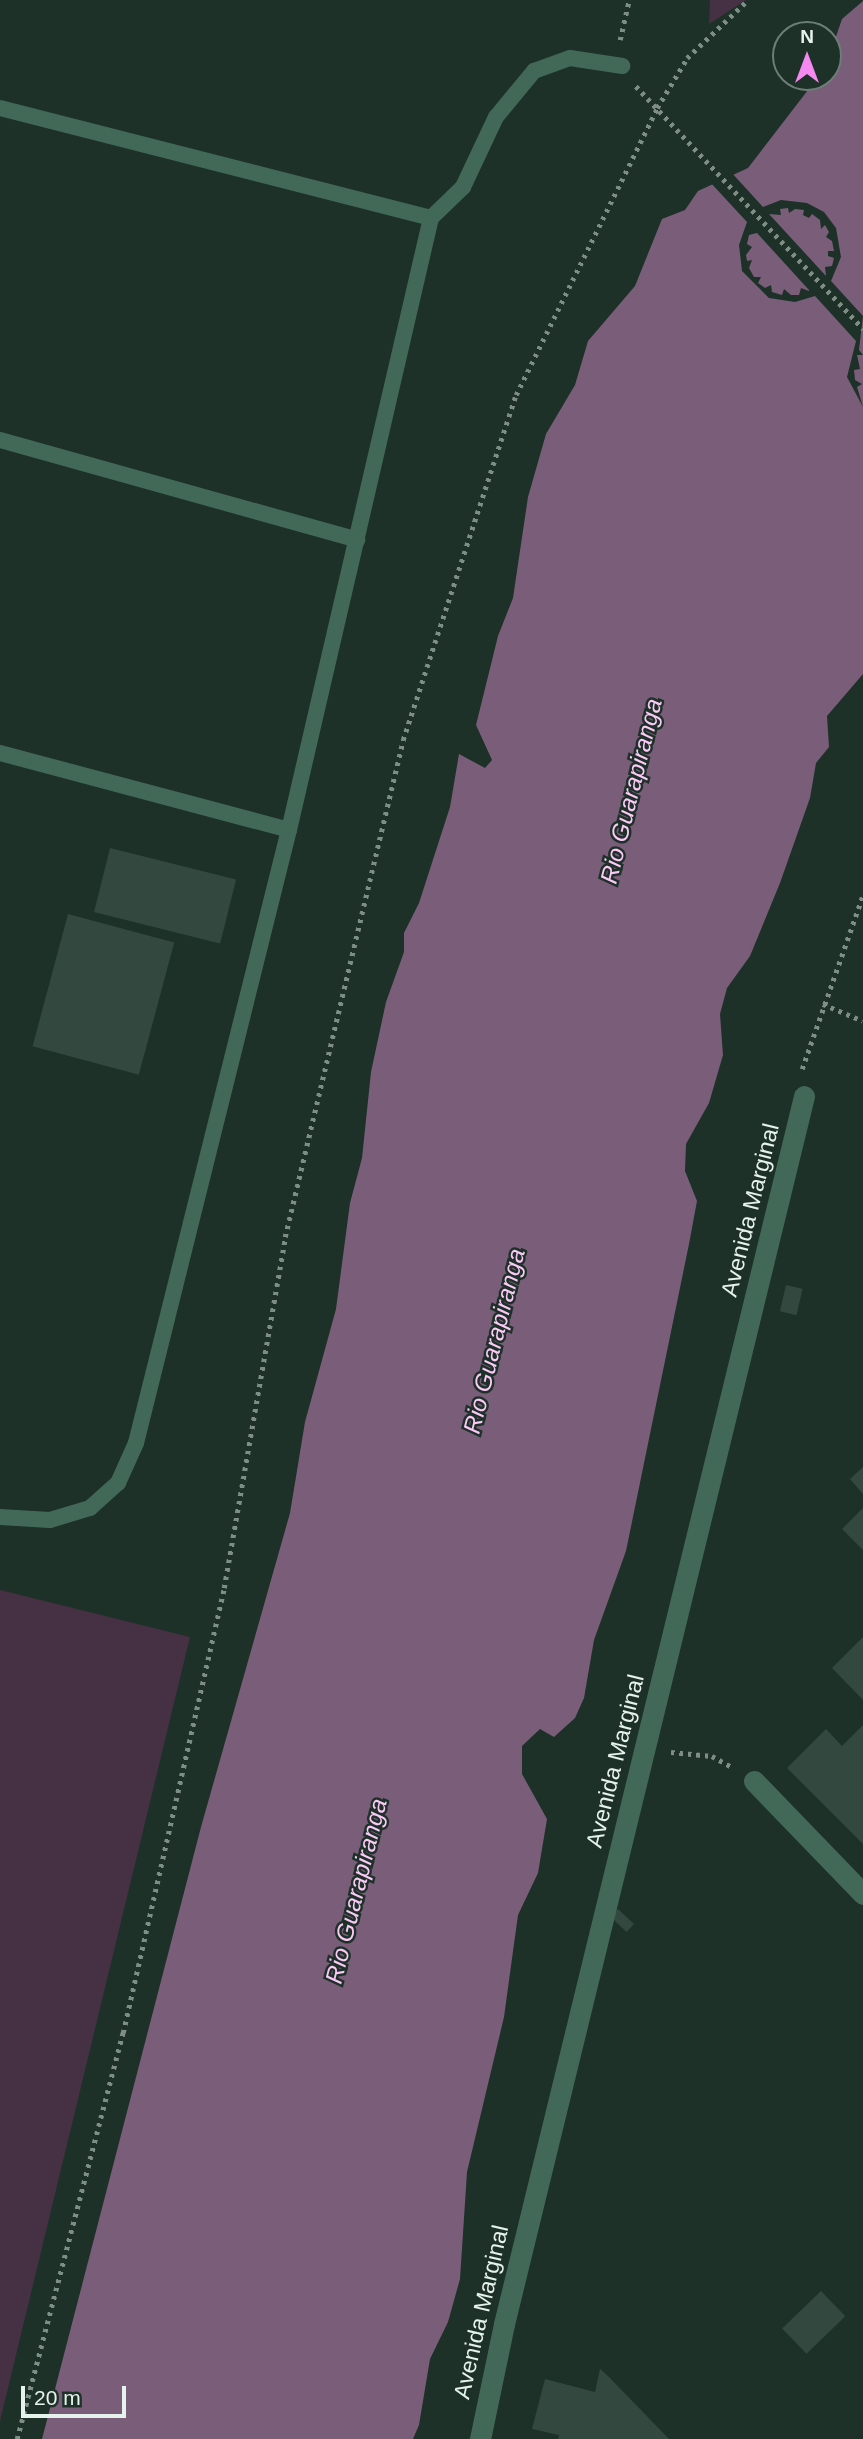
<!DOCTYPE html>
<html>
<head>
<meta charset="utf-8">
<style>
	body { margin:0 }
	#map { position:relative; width:863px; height:2439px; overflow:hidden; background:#1d3128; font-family:Helvetica,sans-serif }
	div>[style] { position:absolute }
	.green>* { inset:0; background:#463044 }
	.water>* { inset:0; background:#7a5d78 }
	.pier>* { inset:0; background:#1d3128 }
	.building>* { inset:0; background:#33483e; transform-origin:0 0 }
	.path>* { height:4.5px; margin-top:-2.25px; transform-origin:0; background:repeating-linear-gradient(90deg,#7e8e87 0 3.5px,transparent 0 8.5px) }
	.lane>* { height:16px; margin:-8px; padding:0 8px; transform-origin:8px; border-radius:8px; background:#426958 }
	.street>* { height:21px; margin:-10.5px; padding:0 10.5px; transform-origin:10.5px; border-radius:10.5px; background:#426958 }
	span { translate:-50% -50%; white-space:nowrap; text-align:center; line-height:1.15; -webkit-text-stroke:5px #1d3128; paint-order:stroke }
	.street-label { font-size:23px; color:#e6f2ec }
	.water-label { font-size:24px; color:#fdc9f8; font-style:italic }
	.north { position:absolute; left:772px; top:21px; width:70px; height:70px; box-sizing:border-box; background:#1d3128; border:2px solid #6d7e76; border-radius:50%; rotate:0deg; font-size:19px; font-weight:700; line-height:28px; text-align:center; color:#e6f2ec }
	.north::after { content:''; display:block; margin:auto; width:24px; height:32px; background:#f589ef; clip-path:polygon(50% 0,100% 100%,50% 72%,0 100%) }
	.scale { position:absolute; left:21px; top:2386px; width:105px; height:32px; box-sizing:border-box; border:4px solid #e6f2ec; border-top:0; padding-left:9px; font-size:21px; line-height:24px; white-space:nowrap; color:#e6f2ec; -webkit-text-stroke:5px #1d3128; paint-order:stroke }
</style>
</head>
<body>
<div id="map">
	<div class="green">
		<div style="clip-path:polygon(710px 0,746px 0,709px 24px)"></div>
		<div style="clip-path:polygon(0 1590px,190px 1637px,0 2421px)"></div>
	</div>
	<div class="water">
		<div style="clip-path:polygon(863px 1px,863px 674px,827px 716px,829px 747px,816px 763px,810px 798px,780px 883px,750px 956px,727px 988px,720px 1014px,723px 1055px,709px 1103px,686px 1144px,685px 1171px,697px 1201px,689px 1244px,626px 1551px,594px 1640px,584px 1698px,575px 1718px,554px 1737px,540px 1729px,522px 1746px,522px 1774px,547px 1819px,538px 1873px,518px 1915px,504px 2017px,467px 2172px,460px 2279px,448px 2322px,430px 2359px,419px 2425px,413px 2439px,42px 2439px,201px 1827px,290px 1513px,305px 1422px,336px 1309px,350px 1203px,362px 1158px,371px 1072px,386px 1002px,404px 952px,404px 933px,419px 903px,450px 807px,459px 754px,485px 768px,492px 760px,476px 725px,498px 636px,513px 598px,528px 497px,546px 434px,575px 385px,588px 341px,635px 286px,662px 219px,685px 210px,698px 191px,748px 168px,818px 77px,828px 77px,828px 60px,842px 19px)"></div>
	</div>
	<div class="pier">
		<div style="clip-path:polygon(evenodd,731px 172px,763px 207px,781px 200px,807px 203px,824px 212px,836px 228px,841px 257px,831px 281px,863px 316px,859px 350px,863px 355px,857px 355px,860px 369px,854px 370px,855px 380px,862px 384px,857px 387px,863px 407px,847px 377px,856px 341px,815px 296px,795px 302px,769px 298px,742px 271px,739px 245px,747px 222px,710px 182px,731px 172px,788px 208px,789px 213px,795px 209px,804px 210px,803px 215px,809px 218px,812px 214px,820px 220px,821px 229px,825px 225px,829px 232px,826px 237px,832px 241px,834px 251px,828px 251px,828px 256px,834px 258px,832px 266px,825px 267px,826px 276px,769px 214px,781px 215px,780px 209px,788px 208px,731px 172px,757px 233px,809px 290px,809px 291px,801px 288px,799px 295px,791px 295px,784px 289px,782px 295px,772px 292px,771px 285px,765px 288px,758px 283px,761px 277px,754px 277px,749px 268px,752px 260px,747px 261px,746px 255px,752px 247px,747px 244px,749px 235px,757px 233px)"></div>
	</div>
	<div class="building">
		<div style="left:110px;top:848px;width:130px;height:66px;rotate:14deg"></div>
		<div style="left:68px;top:914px;width:110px;height:137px;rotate:15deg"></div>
		<div style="left:786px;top:1285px;width:17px;height:27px;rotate:13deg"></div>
		<div style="clip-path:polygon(863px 1467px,863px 1494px,850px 1479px)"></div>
		<div style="clip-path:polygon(863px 1508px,863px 1550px,842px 1529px)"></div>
		<div style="clip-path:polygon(863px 1637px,863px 1700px,832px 1668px)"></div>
		<div style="clip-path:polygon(863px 1725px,863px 1844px,787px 1768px,826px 1729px,842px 1746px)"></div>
		<div style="left:618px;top:1909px;width:22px;height:11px;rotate:43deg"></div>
		<div style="left:821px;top:2291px;width:35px;height:54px;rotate:46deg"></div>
		<div style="clip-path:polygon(600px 2369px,608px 2376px,669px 2439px,558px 2439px,559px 2435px,532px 2429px,545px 2379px,595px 2392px)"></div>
	</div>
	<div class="path">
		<div style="left:620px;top:40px;width:41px;rotate:-77.3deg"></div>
		<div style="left:636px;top:86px;width:333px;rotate:46.9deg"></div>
		<div style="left:823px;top:1004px;width:43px;rotate:23deg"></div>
		<div style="left:802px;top:1069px;width:184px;rotate:-70.7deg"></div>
		<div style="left:671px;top:1752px;width:41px;rotate:5.6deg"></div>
		<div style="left:712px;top:1756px;width:23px;rotate:29deg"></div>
		<div style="left:17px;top:2439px;width:420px;rotate:-75.4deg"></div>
		<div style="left:123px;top:2033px;width:456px;rotate:-77.2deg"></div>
		<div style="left:224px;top:1588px;width:356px;rotate:-80.1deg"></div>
		<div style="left:285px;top:1237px;width:511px;rotate:-76.64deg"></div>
		<div style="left:403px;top:740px;width:363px;rotate:-71.9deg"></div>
		<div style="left:516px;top:395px;width:320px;rotate:-63.8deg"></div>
		<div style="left:657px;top:108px;width:58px;rotate:-59deg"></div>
		<div style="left:687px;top:58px;width:84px;rotate:-43.6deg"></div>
	</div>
	<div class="lane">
		<div style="left:0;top:108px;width:445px;rotate:14.3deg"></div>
		<div style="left:431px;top:218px;width:45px;rotate:-44.1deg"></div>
		<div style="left:463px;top:187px;width:77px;rotate:-64.8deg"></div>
		<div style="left:496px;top:117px;width:60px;rotate:-50.4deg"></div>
		<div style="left:534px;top:71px;width:38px;rotate:-20deg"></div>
		<div style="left:570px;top:58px;width:53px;rotate:8.7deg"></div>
		<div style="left:0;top:440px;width:371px;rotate:15.6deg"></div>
		<div style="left:0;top:753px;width:299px;rotate:14.9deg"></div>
		<div style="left:0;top:1517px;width:50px;rotate:3.4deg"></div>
		<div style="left:50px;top:1520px;width:42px;rotate:-16.7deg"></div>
		<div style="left:90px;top:1508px;width:38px;rotate:-42deg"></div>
		<div style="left:118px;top:1483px;width:44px;rotate:-65.8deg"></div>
		<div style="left:136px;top:1443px;width:632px;rotate:-75.99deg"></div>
		<div style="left:289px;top:830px;width:628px;rotate:-76.94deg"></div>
	</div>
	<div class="street">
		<div style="left:754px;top:1781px;width:157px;rotate:46deg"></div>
		<div style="left:480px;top:2439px;width:117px;rotate:-78.2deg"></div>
		<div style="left:504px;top:2324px;width:1264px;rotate:-76.27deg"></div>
	</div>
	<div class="street-label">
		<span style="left:750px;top:1210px;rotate:-76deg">Avenida Marginal</span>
		<span style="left:615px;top:1761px;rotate:-76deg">Avenida Marginal</span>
		<span style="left:481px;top:2312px;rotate:-77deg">Avenida Marginal</span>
	</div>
	<div class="water-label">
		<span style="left:631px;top:791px;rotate:-76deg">Rio Guarapiranga</span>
		<span style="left:494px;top:1341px;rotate:-76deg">Rio Guarapiranga</span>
		<span style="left:356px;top:1891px;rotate:-76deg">Rio Guarapiranga</span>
	</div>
	<div class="north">N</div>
	<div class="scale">20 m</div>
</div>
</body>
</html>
